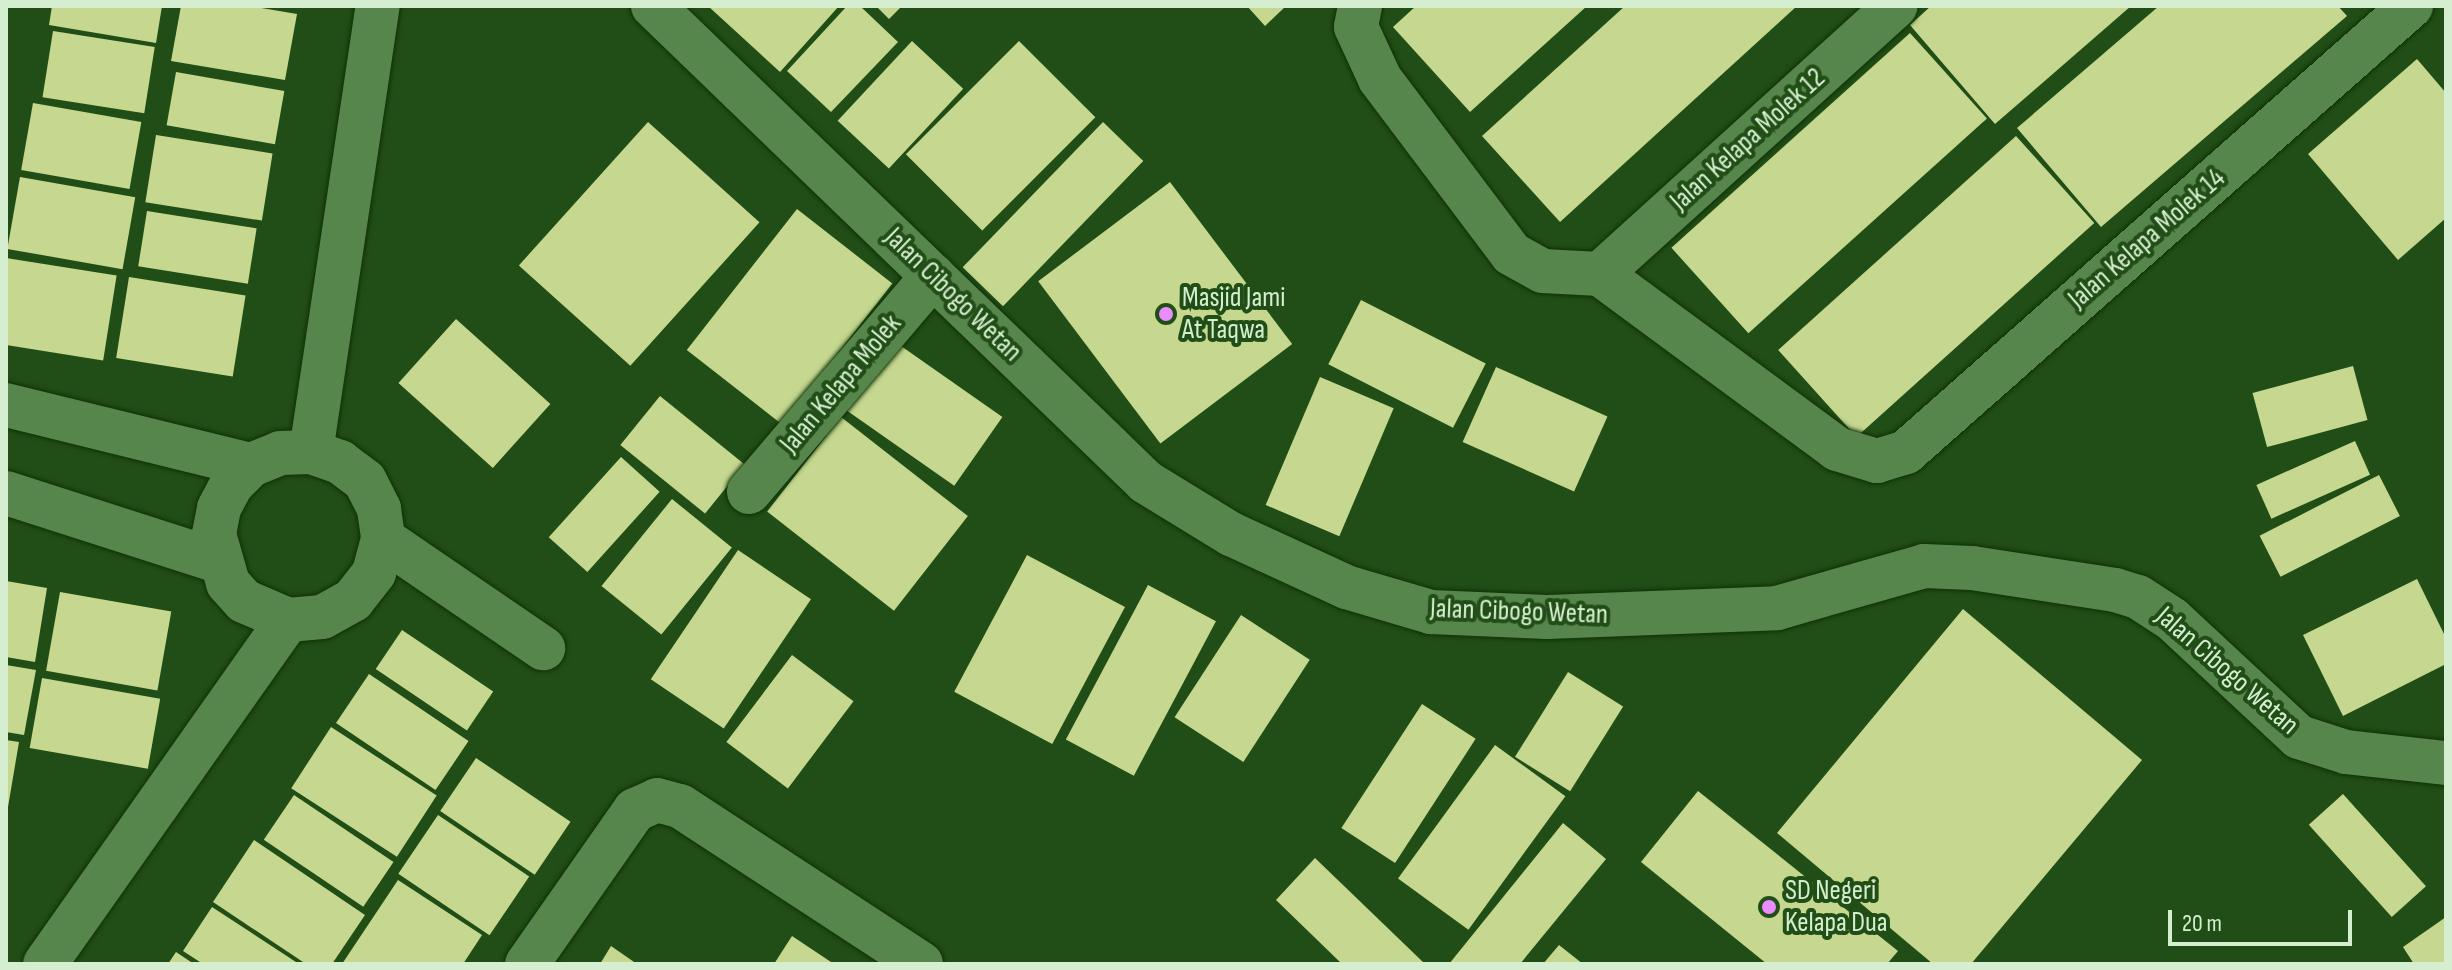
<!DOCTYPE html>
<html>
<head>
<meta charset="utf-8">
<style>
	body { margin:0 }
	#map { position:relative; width:2452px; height:970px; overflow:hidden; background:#214e16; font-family:"Sofia Sans Condensed",sans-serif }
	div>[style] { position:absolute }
	.building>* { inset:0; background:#c6d88f; transform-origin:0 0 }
	.roads { filter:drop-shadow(0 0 2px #0f3107) drop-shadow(0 0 2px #0f3107) }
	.minor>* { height:44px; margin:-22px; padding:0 22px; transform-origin:22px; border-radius:22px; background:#57864d }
	.dots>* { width:22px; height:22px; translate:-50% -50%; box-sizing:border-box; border:4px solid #214e16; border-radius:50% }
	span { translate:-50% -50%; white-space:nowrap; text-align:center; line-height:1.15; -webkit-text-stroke:8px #214e16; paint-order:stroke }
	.street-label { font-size:28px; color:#d5eecf }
	.poi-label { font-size:28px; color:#d5eecf }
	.left { translate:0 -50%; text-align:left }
	.frame { position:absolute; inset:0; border:8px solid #d5eecf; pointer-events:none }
	.scale { position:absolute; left:2168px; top:910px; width:184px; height:36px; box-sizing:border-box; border:4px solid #d5eecf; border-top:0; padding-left:10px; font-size:24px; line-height:28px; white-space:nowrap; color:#d5eecf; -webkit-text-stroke:6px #214e16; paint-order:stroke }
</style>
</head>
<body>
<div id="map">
	<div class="building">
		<div style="clip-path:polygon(52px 6px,162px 6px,156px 43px,49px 25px)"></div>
		<div style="clip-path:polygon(181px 6px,250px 6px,297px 14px,285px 80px,171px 61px)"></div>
		<div style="clip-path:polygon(708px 6px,839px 6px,780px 72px)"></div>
		<div style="clip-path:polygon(847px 6px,860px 6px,898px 42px,831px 112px,787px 71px)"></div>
		<div style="clip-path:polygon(876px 6px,902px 6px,889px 19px)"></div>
		<div style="clip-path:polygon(1247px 6px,1286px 6px,1265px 26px)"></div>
		<div style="clip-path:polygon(1416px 6px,1587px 6px,1470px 112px,1393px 27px)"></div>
		<div style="clip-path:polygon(1625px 6px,1797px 6px,1560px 222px,1482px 136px)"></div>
		<div style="clip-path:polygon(1931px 6px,2131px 6px,1995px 124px,1910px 25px)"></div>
		<div style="clip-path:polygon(2159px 6px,2338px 6px,2347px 16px,2101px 227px,2017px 128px)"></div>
		<div style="left:53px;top:31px;width:103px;height:67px;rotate:9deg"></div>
		<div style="left:1910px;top:33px;width:115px;height:321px;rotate:48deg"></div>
		<div style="left:912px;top:41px;width:70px;height:109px;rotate:43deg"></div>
		<div style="left:1019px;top:41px;width:108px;height:160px;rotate:45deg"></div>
		<div style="clip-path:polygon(2417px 59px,2446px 93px,2446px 218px,2398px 260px,2308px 154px)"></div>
		<div style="left:176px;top:72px;width:110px;height:54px;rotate:10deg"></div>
		<div style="left:33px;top:103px;width:110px;height:68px;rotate:10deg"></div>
		<div style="left:648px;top:122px;width:150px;height:193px;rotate:42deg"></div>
		<div style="left:1103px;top:122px;width:56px;height:202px;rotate:44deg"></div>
		<div style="left:156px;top:135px;width:118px;height:68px;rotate:9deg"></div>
		<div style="left:2016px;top:136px;width:117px;height:320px;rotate:48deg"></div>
		<div style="left:20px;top:177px;width:117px;height:73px;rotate:10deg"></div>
		<div style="left:1170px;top:182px;width:203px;height:165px;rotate:53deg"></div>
		<div style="left:797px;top:209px;width:121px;height:179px;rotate:38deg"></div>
		<div style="left:147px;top:211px;width:111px;height:56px;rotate:9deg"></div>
		<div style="left:6px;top:258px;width:112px;height:86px;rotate:9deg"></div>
		<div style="left:129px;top:277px;width:118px;height:82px;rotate:9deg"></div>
		<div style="left:1361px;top:300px;width:140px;height:72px;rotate:27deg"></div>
		<div style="left:456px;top:319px;width:127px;height:86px;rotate:42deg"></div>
		<div style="left:891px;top:339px;width:136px;height:84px;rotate:35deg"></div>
		<div style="left:2353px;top:366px;width:56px;height:104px;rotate:75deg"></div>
		<div style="left:1496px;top:367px;width:122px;height:82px;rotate:24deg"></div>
		<div style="left:1320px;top:377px;width:80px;height:139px;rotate:23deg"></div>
		<div style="left:660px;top:396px;width:109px;height:63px;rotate:39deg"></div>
		<div style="left:841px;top:417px;width:161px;height:120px;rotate:38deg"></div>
		<div style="left:2355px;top:441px;width:37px;height:108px;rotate:66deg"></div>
		<div style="left:621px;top:457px;width:52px;height:108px;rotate:42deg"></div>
		<div style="left:2379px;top:475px;width:46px;height:134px;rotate:63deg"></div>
		<div style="left:672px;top:499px;width:77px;height:112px;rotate:39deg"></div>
		<div style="left:738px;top:550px;width:88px;height:156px;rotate:34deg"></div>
		<div style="left:1027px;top:555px;width:111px;height:155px;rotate:28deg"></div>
		<div style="clip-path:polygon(2417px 579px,2446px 638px,2446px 664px,2343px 716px,2303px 635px)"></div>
		<div style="clip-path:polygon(6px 581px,47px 588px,35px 662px,6px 657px)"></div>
		<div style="left:1148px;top:585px;width:77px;height:175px;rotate:28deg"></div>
		<div style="left:60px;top:592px;width:113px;height:80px;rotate:10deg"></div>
		<div style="clip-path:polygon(1963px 609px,2142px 760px,1971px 964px,1933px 964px,1777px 833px)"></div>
		<div style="left:1241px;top:615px;width:82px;height:122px;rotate:33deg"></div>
		<div style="left:402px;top:630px;width:110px;height:47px;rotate:34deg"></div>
		<div style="left:792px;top:655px;width:77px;height:109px;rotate:37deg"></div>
		<div style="clip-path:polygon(6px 665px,36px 670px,24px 735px,6px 732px)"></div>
		<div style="left:1568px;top:672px;width:65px;height:100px;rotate:32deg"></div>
		<div style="left:369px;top:674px;width:120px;height:59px;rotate:34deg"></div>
		<div style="left:42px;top:678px;width:120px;height:71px;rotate:10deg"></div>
		<div style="left:1422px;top:704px;width:64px;height:148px;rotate:33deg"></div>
		<div style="left:331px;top:727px;width:126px;height:73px;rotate:33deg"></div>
		<div style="clip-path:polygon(6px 740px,19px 742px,8px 807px,6px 807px)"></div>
		<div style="left:1495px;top:745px;width:87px;height:165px;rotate:36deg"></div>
		<div style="left:476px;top:758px;width:114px;height:64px;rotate:34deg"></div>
		<div style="clip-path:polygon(1698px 791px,1898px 951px,1887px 964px,1767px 964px,1641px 862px)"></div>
		<div style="left:2343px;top:794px;width:124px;height:46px;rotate:48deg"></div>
		<div style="left:294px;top:795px;width:120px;height:54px;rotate:34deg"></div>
		<div style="left:438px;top:815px;width:110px;height:71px;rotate:34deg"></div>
		<div style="clip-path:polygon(1563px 823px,1606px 859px,1520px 964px,1449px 964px)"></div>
		<div style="clip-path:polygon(254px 840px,365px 915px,332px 964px,306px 964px,213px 902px)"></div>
		<div style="clip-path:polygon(1315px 858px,1425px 964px,1342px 964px,1276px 900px)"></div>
		<div style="clip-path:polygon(398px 880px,482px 935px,463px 964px,342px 964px)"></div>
		<div style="clip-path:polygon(212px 907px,299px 964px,203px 964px,183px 951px)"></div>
		<div style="clip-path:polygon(2446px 917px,2446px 964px,2414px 964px,2403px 947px)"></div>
		<div style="clip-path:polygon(792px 936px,834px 964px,774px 964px)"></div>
		<div style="clip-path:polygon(1559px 945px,1583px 964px,1543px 964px)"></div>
		<div style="clip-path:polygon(611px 946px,637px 964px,600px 964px)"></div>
		<div style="clip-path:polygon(176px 952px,194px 964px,168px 964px)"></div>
	</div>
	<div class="roads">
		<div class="minor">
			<div style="left:653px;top:6px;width:685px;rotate:43.99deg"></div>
			<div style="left:1146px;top:482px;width:100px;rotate:31.5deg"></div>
			<div style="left:1231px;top:534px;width:127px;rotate:24.7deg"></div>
			<div style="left:1346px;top:587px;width:89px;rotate:16.4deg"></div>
			<div style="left:1431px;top:612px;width:116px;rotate:2.5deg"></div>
			<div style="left:1547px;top:617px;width:230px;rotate:-2.2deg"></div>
			<div style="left:1777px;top:608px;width:153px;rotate:-15.9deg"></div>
			<div style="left:1924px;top:566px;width:48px;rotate:2.4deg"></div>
			<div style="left:1972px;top:568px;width:145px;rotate:8.7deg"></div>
			<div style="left:2115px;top:590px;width:24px;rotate:17deg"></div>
			<div style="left:2138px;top:597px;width:40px;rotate:32.9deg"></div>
			<div style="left:2172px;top:619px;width:173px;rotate:42.9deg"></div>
			<div style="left:2299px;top:737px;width:49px;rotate:17.7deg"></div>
			<div style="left:2346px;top:752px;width:101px;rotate:6.3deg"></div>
			<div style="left:1360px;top:6px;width:21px;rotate:101deg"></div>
			<div style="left:1356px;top:27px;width:57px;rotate:65.2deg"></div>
			<div style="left:1380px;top:79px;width:219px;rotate:53deg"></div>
			<div style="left:1512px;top:254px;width:35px;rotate:29deg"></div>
			<div style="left:1543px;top:271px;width:57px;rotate:3deg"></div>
			<div style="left:1600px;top:274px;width:295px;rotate:36.4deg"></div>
			<div style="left:1837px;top:449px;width:42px;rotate:16.7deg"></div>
			<div style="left:1877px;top:461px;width:30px;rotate:-17deg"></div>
			<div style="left:1906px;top:452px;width:674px;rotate:-41.45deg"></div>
			<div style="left:1600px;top:274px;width:399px;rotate:-42.2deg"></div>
			<div style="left:6px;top:405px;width:252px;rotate:13.8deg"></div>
			<div style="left:251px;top:465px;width:31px;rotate:-22deg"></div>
			<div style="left:280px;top:453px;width:31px;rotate:-2deg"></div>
			<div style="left:311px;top:452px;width:31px;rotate:19deg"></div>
			<div style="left:340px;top:462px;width:31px;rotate:37deg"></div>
			<div style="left:365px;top:481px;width:31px;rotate:63deg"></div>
			<div style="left:379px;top:509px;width:30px;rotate:82deg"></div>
			<div style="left:383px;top:539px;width:35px;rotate:105deg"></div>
			<div style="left:374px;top:573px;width:34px;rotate:128deg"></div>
			<div style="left:353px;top:600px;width:35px;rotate:151deg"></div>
			<div style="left:322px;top:617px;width:34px;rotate:175deg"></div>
			<div style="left:288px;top:620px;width:48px;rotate:-156.6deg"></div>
			<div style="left:244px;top:601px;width:24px;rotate:-132deg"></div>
			<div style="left:228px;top:583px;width:51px;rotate:-105.9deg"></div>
			<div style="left:214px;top:534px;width:26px;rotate:-79deg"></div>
			<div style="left:219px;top:508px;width:27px;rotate:-62deg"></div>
			<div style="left:232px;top:484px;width:27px;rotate:-45deg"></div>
			<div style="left:311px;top:452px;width:451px;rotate:-81.5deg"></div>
			<div style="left:749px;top:492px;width:284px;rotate:-49.6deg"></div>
			<div style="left:6px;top:493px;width:223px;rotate:17.8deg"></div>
			<div style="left:383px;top:539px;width:194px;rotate:34.3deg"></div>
			<div style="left:45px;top:964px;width:421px;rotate:-54.8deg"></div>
			<div style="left:527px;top:964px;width:188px;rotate:-55deg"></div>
			<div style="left:635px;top:810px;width:24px;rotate:-24deg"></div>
			<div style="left:657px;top:800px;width:24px;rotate:15deg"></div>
			<div style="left:680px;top:806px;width:288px;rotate:33.2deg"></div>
		</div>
	</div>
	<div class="dots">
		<div style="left:1166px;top:314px;background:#e98dfe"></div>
		<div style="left:1769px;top:907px;background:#e98dfe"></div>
	</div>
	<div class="street-label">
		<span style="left:1748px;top:140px;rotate:-42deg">Jalan Kelapa Molek 12</span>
		<span style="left:2147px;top:239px;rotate:-41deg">Jalan Kelapa Molek 14</span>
		<span style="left:953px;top:295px;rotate:44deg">Jalan Cibogo Wetan</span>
		<span style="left:841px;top:384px;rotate:-50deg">Jalan Kelapa Molek</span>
		<span style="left:1519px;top:612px;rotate:2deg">Jalan Cibogo Wetan</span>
		<span style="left:2227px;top:671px;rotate:41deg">Jalan Cibogo Wetan</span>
	</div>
	<div class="poi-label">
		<span class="left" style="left:1182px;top:314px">Masjid Jami<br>At Taqwa</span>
		<span class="left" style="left:1785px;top:907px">SD Negeri<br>Kelapa Dua</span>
	</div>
	<div class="frame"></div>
	<div class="scale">20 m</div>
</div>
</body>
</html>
